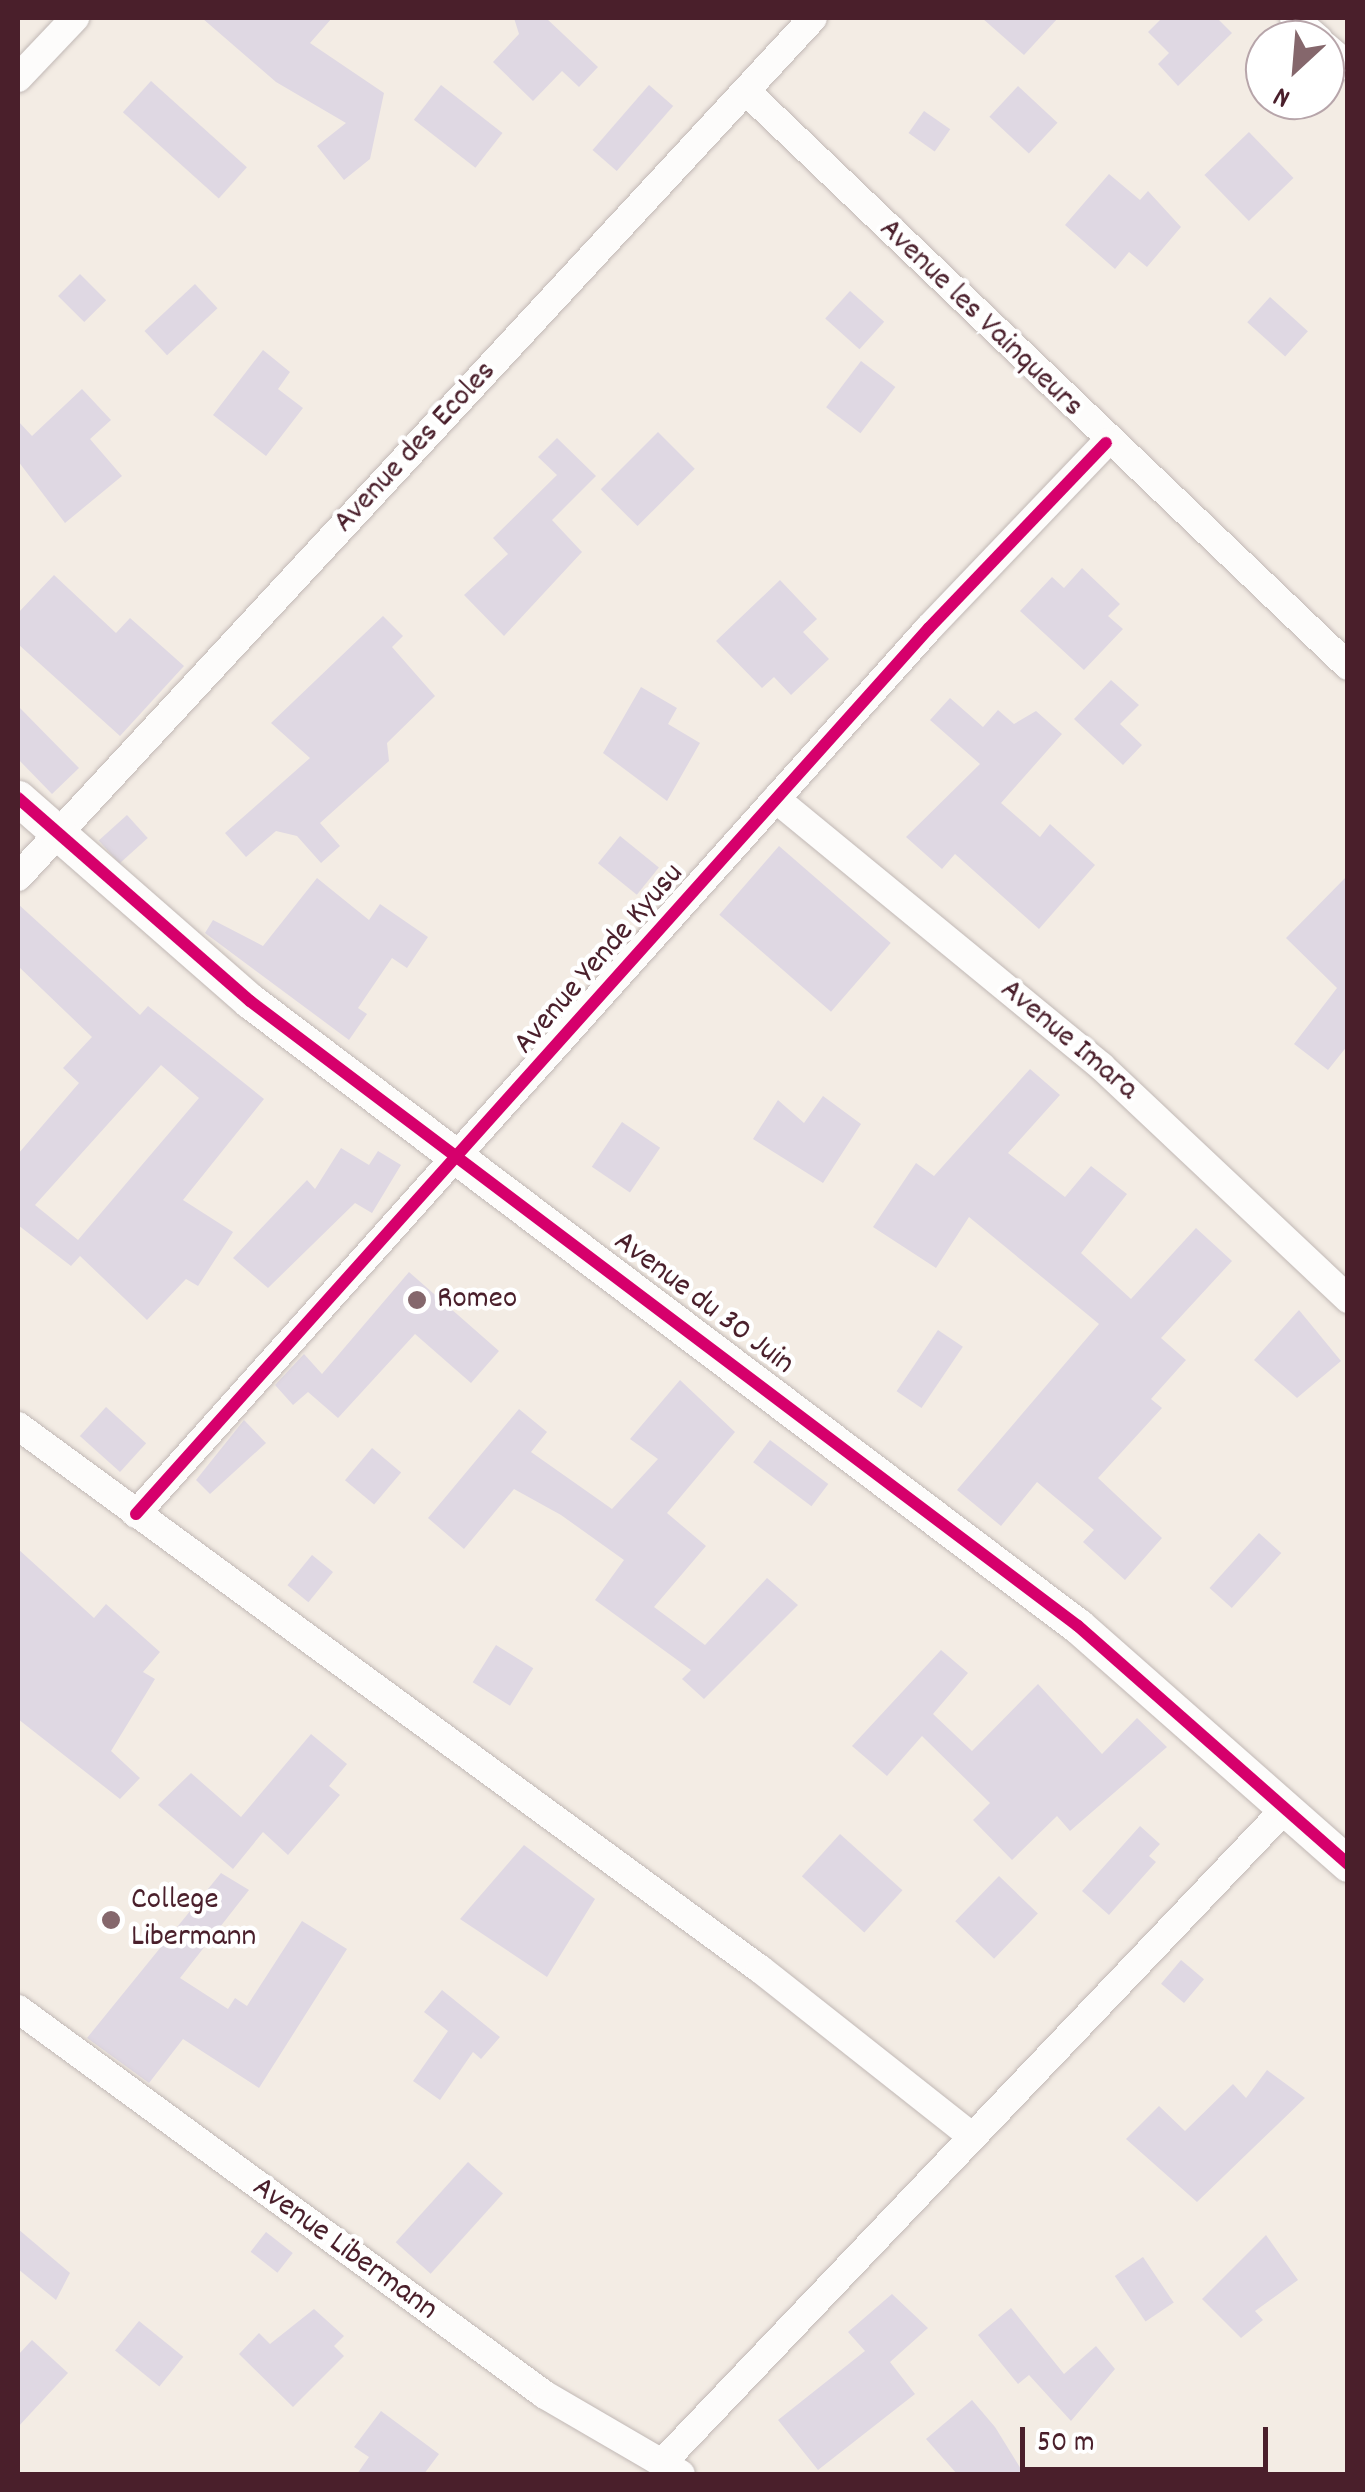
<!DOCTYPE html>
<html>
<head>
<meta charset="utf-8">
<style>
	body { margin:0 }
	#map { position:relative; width:1365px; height:2492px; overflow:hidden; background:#f3ece4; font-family:Dekko,sans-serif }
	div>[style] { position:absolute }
	.building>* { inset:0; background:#dfd8e3; transform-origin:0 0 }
	.roads { filter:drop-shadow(0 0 2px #c1b8b5) drop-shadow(0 0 2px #c1b8b5) }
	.minor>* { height:28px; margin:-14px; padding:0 14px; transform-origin:14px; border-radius:14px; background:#fdfcfb }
	.tertiary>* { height:35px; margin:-17.5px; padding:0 17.5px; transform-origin:17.5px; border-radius:17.5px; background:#fdfcfb }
	.cycleway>* { height:12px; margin:-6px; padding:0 6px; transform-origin:6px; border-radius:6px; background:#d6006c }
	.dots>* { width:28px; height:28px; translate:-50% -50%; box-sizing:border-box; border:5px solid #fff; border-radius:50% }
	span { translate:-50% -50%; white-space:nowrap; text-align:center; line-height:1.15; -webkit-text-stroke:9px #fff; paint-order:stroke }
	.street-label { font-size:32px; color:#4a1f2b }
	.poi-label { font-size:32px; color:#4a1f2b }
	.left { translate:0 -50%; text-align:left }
	.frame { position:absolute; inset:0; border:20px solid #4a1f2b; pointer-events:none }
	.north { position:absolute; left:1245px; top:20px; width:100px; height:100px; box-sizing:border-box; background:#fff; border:2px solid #b7a5aa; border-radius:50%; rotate:206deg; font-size:28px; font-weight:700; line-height:40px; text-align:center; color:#4a1f2b }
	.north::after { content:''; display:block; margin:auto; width:35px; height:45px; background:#85676c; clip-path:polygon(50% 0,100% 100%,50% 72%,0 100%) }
	.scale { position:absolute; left:1020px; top:2427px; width:248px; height:45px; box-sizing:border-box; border:5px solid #4a1f2b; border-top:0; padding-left:12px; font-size:30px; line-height:35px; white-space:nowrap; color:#4a1f2b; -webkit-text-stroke:8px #fff; paint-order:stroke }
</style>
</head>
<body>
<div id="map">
	<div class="building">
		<div style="clip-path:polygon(202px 18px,332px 18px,310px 43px,384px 93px,370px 159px,344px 180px,317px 146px,346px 123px,276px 82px)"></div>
		<div style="clip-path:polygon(514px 18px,546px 18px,598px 67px,579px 87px,562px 71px,533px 101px,493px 62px,519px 34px)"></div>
		<div style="clip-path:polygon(982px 18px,1058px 18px,1024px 55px)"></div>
		<div style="clip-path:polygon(1162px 18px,1217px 18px,1232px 33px,1178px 86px,1158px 64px,1169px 53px,1148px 32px)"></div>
		<div style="left:151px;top:81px;width:129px;height:42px;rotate:42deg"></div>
		<div style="left:441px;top:85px;width:78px;height:44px;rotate:38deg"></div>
		<div style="left:649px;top:85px;width:32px;height:86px;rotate:41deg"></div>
		<div style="left:1018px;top:86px;width:54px;height:42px;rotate:43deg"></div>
		<div style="left:924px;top:111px;width:32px;height:27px;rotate:35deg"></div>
		<div style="left:1249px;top:132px;width:64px;height:62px;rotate:46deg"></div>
		<div style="clip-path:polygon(1109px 174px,1140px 200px,1148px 191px,1181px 227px,1147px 267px,1129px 252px,1115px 269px,1065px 225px)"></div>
		<div style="left:80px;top:274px;width:37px;height:31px;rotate:45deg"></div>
		<div style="left:195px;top:284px;width:33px;height:69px;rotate:47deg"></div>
		<div style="left:850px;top:291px;width:46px;height:37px;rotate:42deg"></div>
		<div style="left:1270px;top:297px;width:51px;height:34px;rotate:42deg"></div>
		<div style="clip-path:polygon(263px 350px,290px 372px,278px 389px,303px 408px,266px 456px,213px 415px)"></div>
		<div style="left:861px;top:361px;width:43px;height:58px;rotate:37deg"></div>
		<div style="clip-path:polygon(82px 389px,111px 420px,90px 439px,122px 476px,65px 523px,18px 461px,18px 421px,32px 436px)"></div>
		<div style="left:658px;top:432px;width:52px;height:81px;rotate:45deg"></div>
		<div style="clip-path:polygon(557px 438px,596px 476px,552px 520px,582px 552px,504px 636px,464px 595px,508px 554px,493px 538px,557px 475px,538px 457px)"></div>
		<div style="clip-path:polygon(1082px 568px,1120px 604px,1108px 616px,1123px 629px,1084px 670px,1020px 611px,1052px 577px,1064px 588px)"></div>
		<div style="clip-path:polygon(54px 575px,116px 633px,130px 618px,184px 666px,120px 736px,18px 644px,18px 613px)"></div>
		<div style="clip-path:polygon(780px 580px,817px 619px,803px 632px,829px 659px,791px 695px,774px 677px,762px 688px,716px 641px)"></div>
		<div style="clip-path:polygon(383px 616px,403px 636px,392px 647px,435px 696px,387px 743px,389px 761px,320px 823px,340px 846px,321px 863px,297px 836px,276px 831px,246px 857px,225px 833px,310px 758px,271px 723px)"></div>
		<div style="clip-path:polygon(1111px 680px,1139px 705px,1120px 724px,1142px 745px,1123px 765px,1074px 719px)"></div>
		<div style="clip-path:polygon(641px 687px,677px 708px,668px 724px,700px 743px,667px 801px,603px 753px)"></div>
		<div style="clip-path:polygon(950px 698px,983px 727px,998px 710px,1014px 724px,1036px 711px,1062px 734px,1001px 803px,1040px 837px,1050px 824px,1095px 865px,1039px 929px,955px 854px,942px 869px,906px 837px,980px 764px,930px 720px)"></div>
		<div style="clip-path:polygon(18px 706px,79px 768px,52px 794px,18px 759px)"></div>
		<div style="left:127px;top:815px;width:31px;height:38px;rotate:48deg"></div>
		<div style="left:620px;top:836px;width:50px;height:35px;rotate:39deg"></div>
		<div style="left:779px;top:846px;width:148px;height:91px;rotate:41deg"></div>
		<div style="clip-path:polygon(1348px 875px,1348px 1045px,1328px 1070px,1294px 1044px,1337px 988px,1286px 938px)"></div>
		<div style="clip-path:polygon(317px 878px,369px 920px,380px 904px,428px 937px,407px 968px,392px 958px,358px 1008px,367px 1014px,349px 1040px,205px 933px,213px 920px,263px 946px)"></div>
		<div style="clip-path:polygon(evenodd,18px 904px,140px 1015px,148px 1006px,264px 1099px,183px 1200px,233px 1232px,198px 1286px,186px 1279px,147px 1320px,80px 1256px,71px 1266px,18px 1225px,18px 1154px,79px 1083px,63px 1068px,92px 1037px,18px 966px,18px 904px,161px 1065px,199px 1098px,78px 1240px,35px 1205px,161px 1065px)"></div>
		<div style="clip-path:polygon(1030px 1069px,1060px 1095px,1008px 1153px,1065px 1197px,1091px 1166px,1127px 1194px,1081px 1253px,1131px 1299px,1196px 1228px,1232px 1261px,1161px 1338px,1186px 1360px,1151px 1399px,1162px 1408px,1098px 1478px,1162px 1538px,1125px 1580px,1083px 1542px,1094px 1530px,1037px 1482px,1001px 1526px,957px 1490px,1099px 1324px,969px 1217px,936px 1268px,873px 1227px,916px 1163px,934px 1176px)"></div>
		<div style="clip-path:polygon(823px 1096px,861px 1124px,823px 1183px,753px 1139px,778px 1100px,804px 1123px)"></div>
		<div style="left:622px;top:1122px;width:46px;height:54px;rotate:34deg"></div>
		<div style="clip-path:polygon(341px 1148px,369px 1165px,378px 1151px,401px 1165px,372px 1213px,355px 1203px,268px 1288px,233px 1258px,307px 1180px,315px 1189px)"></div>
		<div style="clip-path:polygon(409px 1272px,499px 1351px,471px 1383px,415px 1334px,338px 1418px,308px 1392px,293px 1405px,275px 1385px,304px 1354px,322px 1374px)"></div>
		<div style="clip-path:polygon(1299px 1310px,1341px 1361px,1297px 1398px,1254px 1360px)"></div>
		<div style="left:938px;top:1330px;width:30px;height:74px;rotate:34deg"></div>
		<div style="clip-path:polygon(680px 1380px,735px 1432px,667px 1513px,706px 1546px,654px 1607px,705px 1645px,767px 1578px,798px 1605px,704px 1699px,682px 1679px,691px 1670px,595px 1600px,624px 1560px,561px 1515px,514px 1489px,464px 1549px,428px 1518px,519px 1409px,547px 1432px,531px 1452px,612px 1509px,658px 1459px,630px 1439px)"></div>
		<div style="left:106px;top:1407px;width:54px;height:39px;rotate:42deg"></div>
		<div style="clip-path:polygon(244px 1420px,266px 1443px,210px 1494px,196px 1480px)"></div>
		<div style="left:770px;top:1440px;width:73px;height:28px;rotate:37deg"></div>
		<div style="left:372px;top:1448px;width:38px;height:42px;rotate:40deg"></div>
		<div style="left:1259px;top:1533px;width:30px;height:74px;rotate:42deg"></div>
		<div style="clip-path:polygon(18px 1549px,94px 1618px,106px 1604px,160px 1652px,143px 1672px,155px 1679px,111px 1751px,140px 1778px,120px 1799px,18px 1719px)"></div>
		<div style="left:312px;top:1555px;width:27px;height:39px;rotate:39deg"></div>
		<div style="left:496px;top:1645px;width:44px;height:44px;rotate:32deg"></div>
		<div style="clip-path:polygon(941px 1650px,968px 1673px,933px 1714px,972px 1751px,1038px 1684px,1102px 1754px,1137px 1718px,1167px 1747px,1070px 1831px,1057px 1816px,1012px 1860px,973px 1820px,990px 1803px,922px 1736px,887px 1776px,852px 1746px)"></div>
		<div style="clip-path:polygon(311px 1734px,347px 1764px,329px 1786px,340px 1795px,288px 1855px,263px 1832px,233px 1869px,158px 1805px,191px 1773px,241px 1817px)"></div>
		<div style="clip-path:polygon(1140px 1826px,1160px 1844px,1149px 1856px,1156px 1862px,1109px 1915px,1082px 1891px)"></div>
		<div style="left:840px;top:1834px;width:84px;height:57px;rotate:42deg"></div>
		<div style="clip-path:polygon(524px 1845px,595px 1899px,547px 1977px,460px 1919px)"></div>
		<div style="clip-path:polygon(221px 1873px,249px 1890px,180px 1978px,228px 2009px,235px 1998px,247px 2006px,302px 1921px,347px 1949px,259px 2088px,183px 2039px,149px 2083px,87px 2038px)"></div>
		<div style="left:999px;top:1876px;width:54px;height:63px;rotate:44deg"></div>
		<div style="left:1181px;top:1960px;width:30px;height:31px;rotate:40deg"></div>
		<div style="clip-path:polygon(442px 1990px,500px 2037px,481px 2059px,473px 2052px,440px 2100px,413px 2081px,448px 2031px,424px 2012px)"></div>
		<div style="clip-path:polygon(1267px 2070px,1305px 2098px,1197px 2202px,1126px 2139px,1159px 2106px,1185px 2131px,1233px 2084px,1246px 2098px)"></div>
		<div style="left:468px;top:2162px;width:47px;height:108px;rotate:42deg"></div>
		<div style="clip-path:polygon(18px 2229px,70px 2273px,56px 2300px,18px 2269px)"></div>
		<div style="left:266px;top:2232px;width:34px;height:25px;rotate:38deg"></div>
		<div style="clip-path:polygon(1266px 2235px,1298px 2280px,1255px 2311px,1263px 2320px,1241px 2338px,1202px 2299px)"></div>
		<div style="left:1143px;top:2257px;width:55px;height:34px;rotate:56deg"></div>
		<div style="clip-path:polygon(892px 2294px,928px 2328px,890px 2362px,915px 2394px,818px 2470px,778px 2420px,865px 2351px,848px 2332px)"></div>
		<div style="clip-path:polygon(1011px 2308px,1064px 2374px,1096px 2346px,1115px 2369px,1071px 2421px,1029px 2375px,1018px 2384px,978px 2335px)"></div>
		<div style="clip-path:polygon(314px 2309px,344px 2336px,334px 2346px,344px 2356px,293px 2407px,239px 2354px,259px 2333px,270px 2344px)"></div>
		<div style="left:139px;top:2321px;width:57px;height:38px;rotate:39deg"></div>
		<div style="clip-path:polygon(32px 2340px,68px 2373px,18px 2427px,18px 2355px)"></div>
		<div style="clip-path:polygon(972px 2400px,995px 2427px,1024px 2474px,957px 2474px,926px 2439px)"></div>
		<div style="clip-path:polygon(381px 2411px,439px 2454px,424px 2474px,357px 2474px,369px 2457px,354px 2447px)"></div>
	</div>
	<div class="roads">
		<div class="minor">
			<div style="left:1294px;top:18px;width:33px;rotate:41deg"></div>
			<div style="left:1325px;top:46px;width:30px;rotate:41deg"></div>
			<div style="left:18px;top:78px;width:83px;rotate:-46.5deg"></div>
			<div style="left:747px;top:92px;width:831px;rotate:43.68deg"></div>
			<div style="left:776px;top:799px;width:421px;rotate:39.4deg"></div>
			<div style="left:1101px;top:1066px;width:340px;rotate:43.3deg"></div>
			<div style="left:18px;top:877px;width:1170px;rotate:-47.22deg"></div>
			<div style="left:18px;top:1426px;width:919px;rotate:36.2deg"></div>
			<div style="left:760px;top:1969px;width:265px;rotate:38.3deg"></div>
			<div style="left:136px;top:1514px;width:1189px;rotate:-48.17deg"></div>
			<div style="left:929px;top:628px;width:256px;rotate:-46.3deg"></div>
			<div style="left:18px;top:2009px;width:653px;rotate:36.22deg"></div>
			<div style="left:545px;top:2395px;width:157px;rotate:30.2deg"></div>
			<div style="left:662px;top:2463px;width:906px;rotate:-46.39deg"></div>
		</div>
		<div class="tertiary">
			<div style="left:18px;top:798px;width:308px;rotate:41.2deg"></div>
			<div style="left:250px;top:1001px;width:1037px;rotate:37.05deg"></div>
			<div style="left:1078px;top:1626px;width:360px;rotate:41.4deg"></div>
		</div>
	</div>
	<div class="cycleway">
		<div style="left:18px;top:798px;width:308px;rotate:41.2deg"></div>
		<div style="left:250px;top:1001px;width:1037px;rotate:37.05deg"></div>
		<div style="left:1078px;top:1626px;width:360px;rotate:41.4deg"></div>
		<div style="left:136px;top:1514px;width:1189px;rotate:-48.17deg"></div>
		<div style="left:929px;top:628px;width:256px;rotate:-46.3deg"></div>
	</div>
	<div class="dots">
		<div style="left:417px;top:1300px;background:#85676c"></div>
		<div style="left:111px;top:1920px;background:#85676c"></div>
	</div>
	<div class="street-label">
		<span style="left:980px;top:319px;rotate:44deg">Avenue les Vainqueurs</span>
		<span style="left:416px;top:448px;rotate:-47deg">Avenue des Ecoles</span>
		<span style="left:600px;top:960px;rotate:-49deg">Avenue Yende Kyusu</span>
		<span style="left:1068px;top:1041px;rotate:40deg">Avenue Imara</span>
		<span style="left:703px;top:1304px;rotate:37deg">Avenue du 30 Juin</span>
		<span style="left:344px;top:2250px;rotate:36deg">Avenue Libermann</span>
	</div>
	<div class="poi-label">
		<span class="left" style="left:437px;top:1300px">Romeo</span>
		<span class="left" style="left:131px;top:1920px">College<br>Libermann</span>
	</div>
	<div class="frame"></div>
	<div class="north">N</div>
	<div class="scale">50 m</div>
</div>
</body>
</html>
